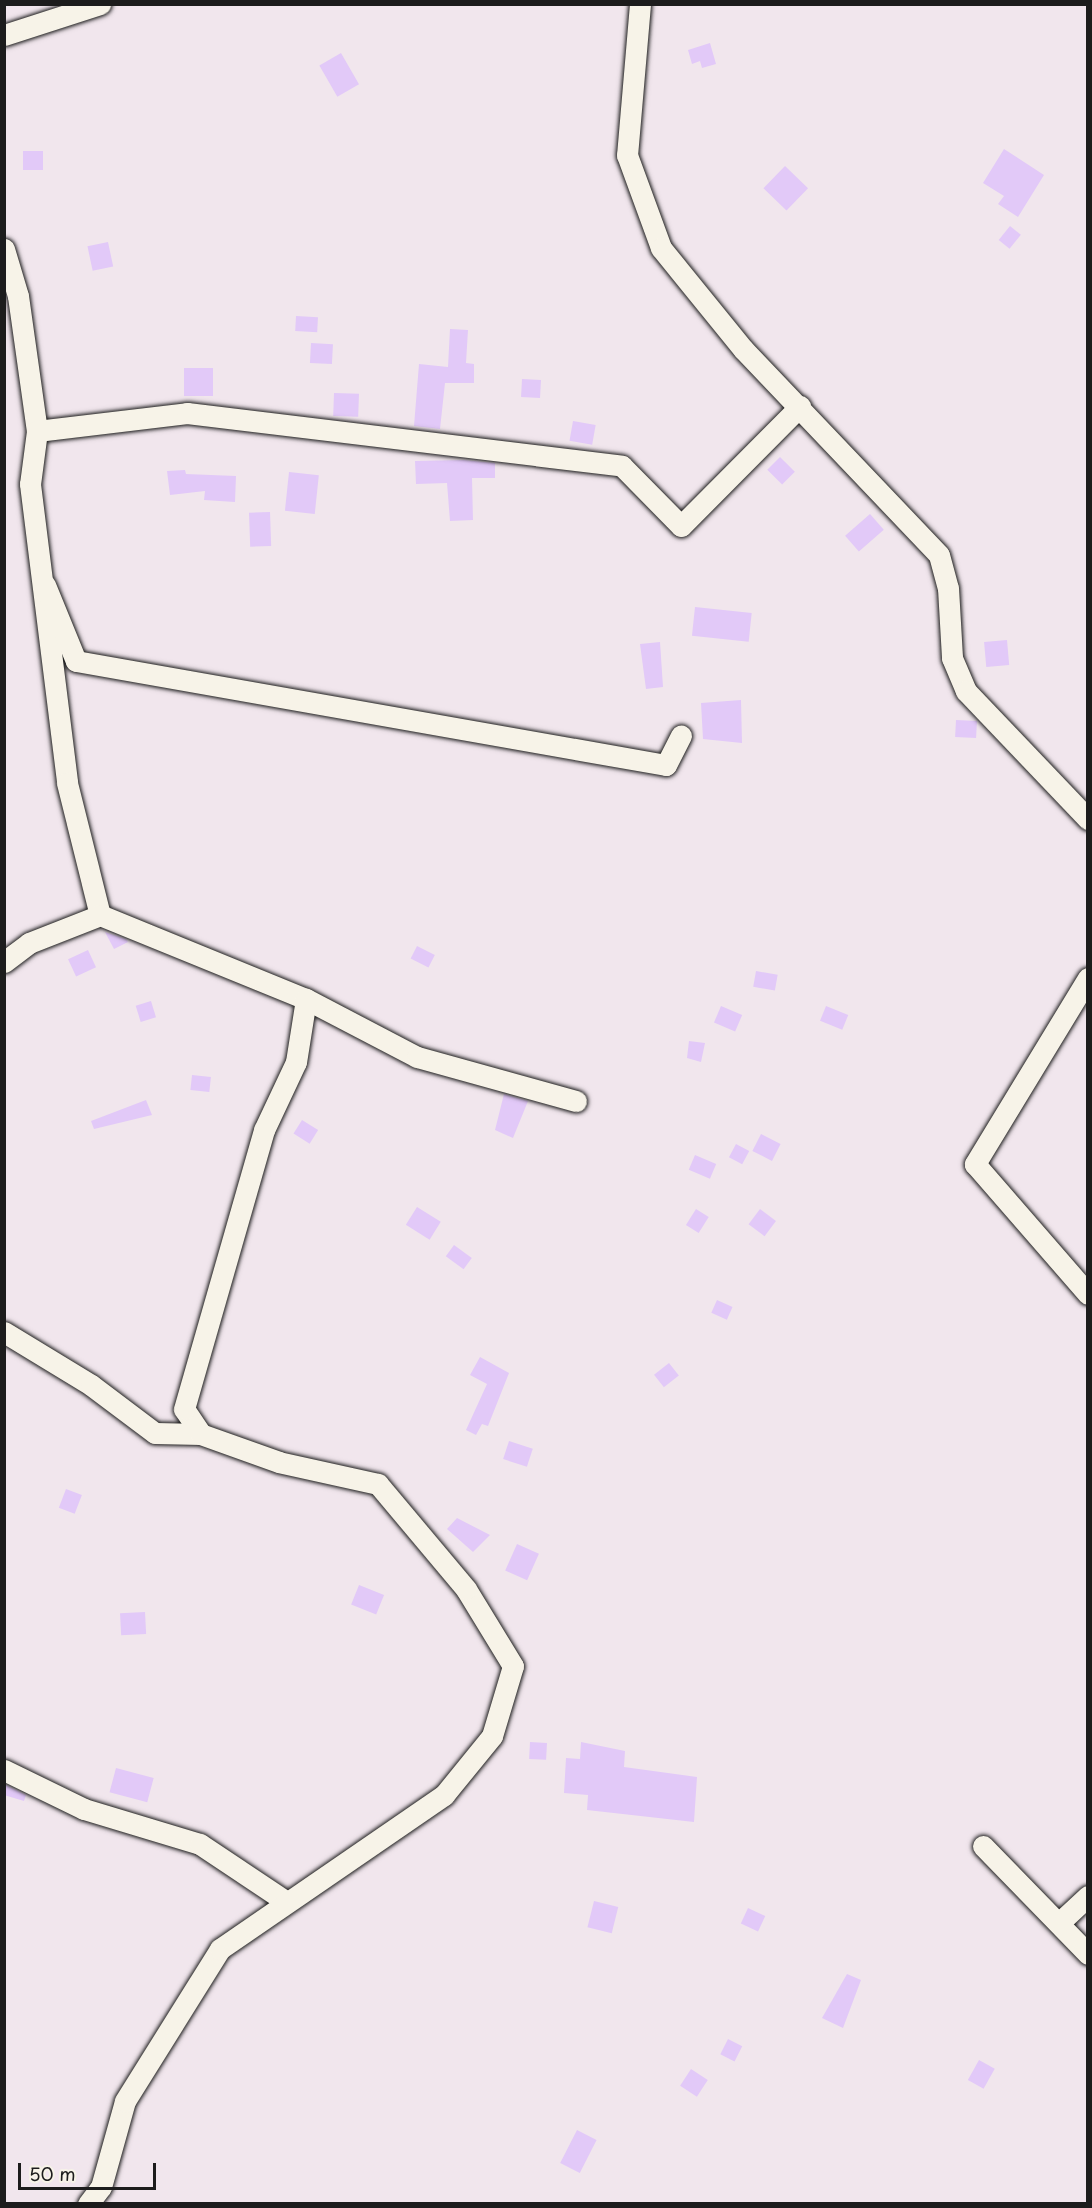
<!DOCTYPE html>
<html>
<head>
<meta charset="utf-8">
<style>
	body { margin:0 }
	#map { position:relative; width:1092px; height:2208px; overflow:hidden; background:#f1e6ed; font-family:"Playpen Sans",sans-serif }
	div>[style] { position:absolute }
	.building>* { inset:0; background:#e2c9f8; transform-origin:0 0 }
	.roads { filter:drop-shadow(0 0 2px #1c1c1c) drop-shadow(0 0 2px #1c1c1c) }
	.minor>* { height:21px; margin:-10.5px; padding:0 10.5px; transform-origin:10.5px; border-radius:10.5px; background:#f7f3e8 }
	span { translate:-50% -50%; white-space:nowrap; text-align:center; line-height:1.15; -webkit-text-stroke:6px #f7f3e8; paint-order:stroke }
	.frame { position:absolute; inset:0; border:6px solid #1c1c1c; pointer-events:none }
	.scale { position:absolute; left:18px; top:2163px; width:138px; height:27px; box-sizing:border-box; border:3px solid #1c1c1c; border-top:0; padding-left:8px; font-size:18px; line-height:21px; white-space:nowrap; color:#1c1c1c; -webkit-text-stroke:4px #f7f3e8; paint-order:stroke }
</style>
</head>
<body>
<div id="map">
	<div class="building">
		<div style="clip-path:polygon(710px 43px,716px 64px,702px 68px,700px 61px,692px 64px,688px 50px)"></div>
		<div style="left:341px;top:53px;width:36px;height:25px;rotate:60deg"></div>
		<div style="clip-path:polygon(1004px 149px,1044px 175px,1018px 217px,998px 204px,1004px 196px,983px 183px)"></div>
		<div style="left:23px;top:151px;width:20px;height:19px"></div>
		<div style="left:785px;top:166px;width:32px;height:31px;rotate:44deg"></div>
		<div style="left:1010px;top:226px;width:14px;height:18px;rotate:39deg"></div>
		<div style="left:108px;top:242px;width:25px;height:21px;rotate:78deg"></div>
		<div style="left:296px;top:316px;width:22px;height:15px;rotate:3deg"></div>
		<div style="clip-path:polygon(450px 329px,468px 330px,466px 363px,474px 364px,474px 383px,445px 383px,440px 429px,414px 426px,419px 364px,448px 367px)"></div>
		<div style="left:311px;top:343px;width:22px;height:20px;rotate:3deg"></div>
		<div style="left:184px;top:368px;width:29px;height:28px"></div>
		<div style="left:522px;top:379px;width:19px;height:18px;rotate:3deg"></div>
		<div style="left:334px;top:393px;width:25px;height:23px;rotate:2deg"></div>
		<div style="left:573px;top:421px;width:23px;height:20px;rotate:10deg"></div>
		<div style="left:780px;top:457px;width:21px;height:18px;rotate:45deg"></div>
		<div style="clip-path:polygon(464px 460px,495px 463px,495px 478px,472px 478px,473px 520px,450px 521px,447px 483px,416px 484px,415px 461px)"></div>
		<div style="clip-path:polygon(185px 470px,186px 474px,236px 476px,235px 502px,204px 500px,205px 491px,170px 495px,167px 471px)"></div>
		<div style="left:289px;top:472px;width:30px;height:39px;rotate:6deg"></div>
		<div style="left:270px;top:512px;width:34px;height:21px;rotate:88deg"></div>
		<div style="left:870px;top:514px;width:21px;height:33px;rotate:49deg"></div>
		<div style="left:695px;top:607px;width:57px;height:29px;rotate:6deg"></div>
		<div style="left:1007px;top:640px;width:25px;height:23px;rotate:85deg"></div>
		<div style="clip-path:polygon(660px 642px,663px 687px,646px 689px,640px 644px)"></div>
		<div style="clip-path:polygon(741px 700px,742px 743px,703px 739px,701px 703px)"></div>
		<div style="left:956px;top:720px;width:21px;height:17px;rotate:3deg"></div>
		<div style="clip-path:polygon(105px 932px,126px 939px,128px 942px,114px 949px)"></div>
		<div style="left:417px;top:946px;width:20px;height:14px;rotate:27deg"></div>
		<div style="left:88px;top:950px;width:19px;height:22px;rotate:65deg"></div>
		<div style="left:756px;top:971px;width:22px;height:16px;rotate:10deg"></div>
		<div style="left:151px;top:1001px;width:17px;height:16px;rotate:73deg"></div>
		<div style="left:721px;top:1006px;width:23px;height:18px;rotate:23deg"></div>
		<div style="left:826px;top:1006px;width:24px;height:16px;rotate:22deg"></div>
		<div style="clip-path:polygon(689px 1041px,705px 1043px,701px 1062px,687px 1058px)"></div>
		<div style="left:192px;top:1075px;width:19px;height:15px;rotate:6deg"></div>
		<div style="clip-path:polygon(504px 1094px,528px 1101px,513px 1138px,495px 1130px)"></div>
		<div style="clip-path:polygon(146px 1100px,152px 1115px,94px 1129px,91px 1121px)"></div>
		<div style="left:302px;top:1120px;width:19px;height:16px;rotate:32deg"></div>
		<div style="left:761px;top:1134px;width:22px;height:19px;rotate:27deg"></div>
		<div style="left:736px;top:1144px;width:15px;height:15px;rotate:28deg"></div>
		<div style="left:695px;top:1155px;width:23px;height:16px;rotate:23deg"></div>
		<div style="left:417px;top:1207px;width:28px;height:21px;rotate:32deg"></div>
		<div style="left:696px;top:1209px;width:15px;height:19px;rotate:32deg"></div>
		<div style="left:760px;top:1209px;width:20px;height:19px;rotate:37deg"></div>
		<div style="left:454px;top:1245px;width:22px;height:14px;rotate:36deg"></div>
		<div style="left:717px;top:1300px;width:17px;height:14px;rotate:24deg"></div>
		<div style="clip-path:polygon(480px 1357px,509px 1373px,488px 1426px,482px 1424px,476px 1435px,466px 1430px,487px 1384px,470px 1375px)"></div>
		<div style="left:669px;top:1363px;width:16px;height:19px;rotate:52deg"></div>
		<div style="left:509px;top:1441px;width:25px;height:19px;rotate:18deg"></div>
		<div style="left:66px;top:1489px;width:17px;height:20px;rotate:21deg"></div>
		<div style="clip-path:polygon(457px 1518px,490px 1535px,473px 1552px,447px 1529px)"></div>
		<div style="left:517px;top:1544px;width:24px;height:29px;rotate:24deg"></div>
		<div style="left:359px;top:1585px;width:27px;height:21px;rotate:22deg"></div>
		<div style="left:145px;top:1612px;width:22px;height:25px;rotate:87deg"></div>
		<div style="left:530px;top:1742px;width:17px;height:17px;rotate:3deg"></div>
		<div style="clip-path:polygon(581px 1742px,625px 1751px,624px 1767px,697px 1777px,694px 1822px,587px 1810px,588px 1795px,564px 1793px,566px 1758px,580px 1759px)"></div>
		<div style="left:116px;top:1768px;width:39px;height:25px;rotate:15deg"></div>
		<div style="clip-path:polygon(4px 1784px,26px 1795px,24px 1801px,4px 1795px)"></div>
		<div style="left:594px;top:1901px;width:25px;height:27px;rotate:14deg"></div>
		<div style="left:748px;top:1908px;width:19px;height:17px;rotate:25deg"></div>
		<div style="clip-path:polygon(847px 1974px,861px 1980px,843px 2028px,822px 2018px)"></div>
		<div style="left:728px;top:2039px;width:16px;height:17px;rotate:27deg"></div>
		<div style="left:979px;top:2060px;width:18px;height:23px;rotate:29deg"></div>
		<div style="left:691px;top:2069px;width:20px;height:20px;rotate:33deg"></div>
		<div style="left:577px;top:2130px;width:22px;height:37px;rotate:27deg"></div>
	</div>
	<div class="roads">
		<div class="minor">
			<div style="left:640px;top:4px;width:152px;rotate:94.9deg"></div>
			<div style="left:627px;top:155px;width:99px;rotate:69.9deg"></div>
			<div style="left:661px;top:248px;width:130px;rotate:50.9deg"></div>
			<div style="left:743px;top:349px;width:284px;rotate:46.4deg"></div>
			<div style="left:939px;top:555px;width:34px;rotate:75deg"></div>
			<div style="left:948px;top:588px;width:70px;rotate:86.7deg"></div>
			<div style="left:952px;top:658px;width:36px;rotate:67deg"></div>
			<div style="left:966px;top:691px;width:177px;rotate:46.4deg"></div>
			<div style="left:4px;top:35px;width:101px;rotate:-17.9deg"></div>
			<div style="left:4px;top:249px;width:49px;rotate:73.4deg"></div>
			<div style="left:18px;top:296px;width:136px;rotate:82deg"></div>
			<div style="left:37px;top:431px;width:53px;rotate:97.5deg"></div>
			<div style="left:30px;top:484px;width:301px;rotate:82.9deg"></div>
			<div style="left:67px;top:783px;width:136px;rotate:76deg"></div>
			<div style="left:37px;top:431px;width:151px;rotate:-6.8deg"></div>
			<div style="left:187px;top:413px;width:438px;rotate:6.9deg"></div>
			<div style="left:622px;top:466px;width:84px;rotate:45.5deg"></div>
			<div style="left:681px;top:526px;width:169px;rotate:-45.2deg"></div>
			<div style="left:45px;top:585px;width:82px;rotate:67.8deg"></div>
			<div style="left:76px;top:661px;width:599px;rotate:10deg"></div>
			<div style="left:666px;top:765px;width:33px;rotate:-63deg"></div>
			<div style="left:4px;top:962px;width:31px;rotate:-37deg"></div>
			<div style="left:29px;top:943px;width:76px;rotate:-21.5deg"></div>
			<div style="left:100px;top:915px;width:222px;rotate:22.2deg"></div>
			<div style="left:306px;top:999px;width:125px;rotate:27.6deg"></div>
			<div style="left:417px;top:1057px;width:165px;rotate:15.5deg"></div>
			<div style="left:1088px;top:978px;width:218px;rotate:121.3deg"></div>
			<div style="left:975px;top:1164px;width:172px;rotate:49deg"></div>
			<div style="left:4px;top:1332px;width:102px;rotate:31.3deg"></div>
			<div style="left:91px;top:1385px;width:80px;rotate:36.9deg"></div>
			<div style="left:155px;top:1433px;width:46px;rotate:1.2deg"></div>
			<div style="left:4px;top:1770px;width:89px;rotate:26deg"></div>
			<div style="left:84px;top:1809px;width:121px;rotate:16.8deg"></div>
			<div style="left:200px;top:1844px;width:102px;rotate:33.8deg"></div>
			<div style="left:983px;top:1846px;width:151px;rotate:45.8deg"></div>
			<div style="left:1060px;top:1922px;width:38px;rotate:-43deg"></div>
			<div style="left:88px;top:2204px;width:21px;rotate:-53deg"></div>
			<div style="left:101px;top:2187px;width:89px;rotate:-74.4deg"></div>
			<div style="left:125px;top:2101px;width:179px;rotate:-58deg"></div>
			<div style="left:220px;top:1949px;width:272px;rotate:-34.5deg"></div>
			<div style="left:444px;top:1795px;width:76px;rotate:-50.9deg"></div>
			<div style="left:492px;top:1736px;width:73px;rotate:-73.3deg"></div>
			<div style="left:513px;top:1666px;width:90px;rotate:-121.4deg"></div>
			<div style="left:466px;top:1589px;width:137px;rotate:-130deg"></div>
			<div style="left:378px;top:1484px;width:101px;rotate:-167.5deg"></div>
			<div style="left:279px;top:1462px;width:83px;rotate:-160.3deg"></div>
			<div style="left:201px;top:1434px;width:30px;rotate:-124deg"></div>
			<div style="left:184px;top:1409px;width:290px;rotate:-74deg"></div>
			<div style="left:264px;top:1130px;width:75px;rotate:-64.8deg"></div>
			<div style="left:296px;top:1062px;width:64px;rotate:-81deg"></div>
		</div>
	</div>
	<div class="frame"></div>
	<div class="scale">50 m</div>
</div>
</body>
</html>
